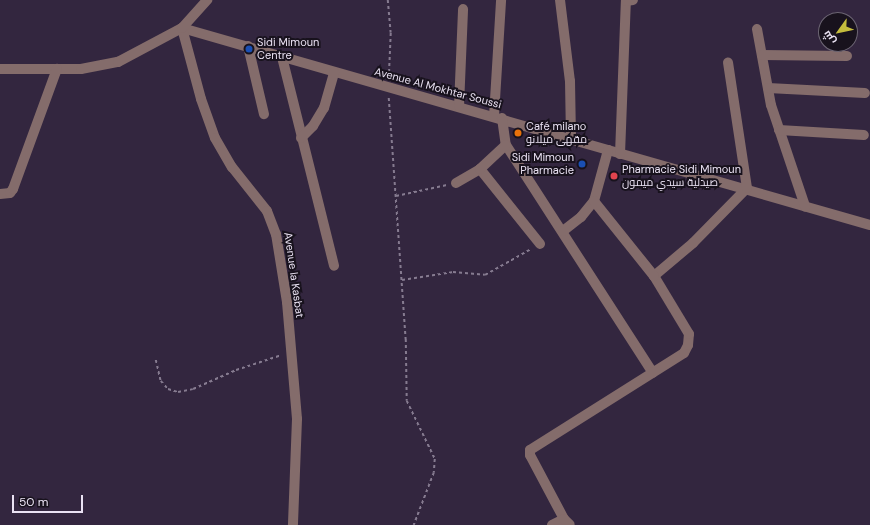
<!DOCTYPE html>
<html>
<head>
<meta charset="utf-8">
<style>
	body { margin:0 }
	#map { position:relative; width:870px; height:525px; overflow:hidden; background:#33263f; font-family:"DM Sans",Cairo,sans-serif }
	div>[style] { position:absolute }
	.path>* { height:1.5px; margin-top:-0.75px; transform-origin:0; background:repeating-linear-gradient(90deg,#867b90 0 3px,transparent 0 6px) }
	.minor>* { height:10px; margin:-5px; padding:0 5px; transform-origin:5px; border-radius:5px; background:#846c6b }
	.dots>* { width:11px; height:11px; translate:-50% -50%; box-sizing:border-box; border:2px solid #18121d; border-radius:50% }
	span { translate:-50% -50%; white-space:nowrap; text-align:center; line-height:1.15; -webkit-text-stroke:4px #18121d; paint-order:stroke }
	.poi-label { font-size:11px; color:#eae2f3 }
	.left { translate:0 -50%; text-align:left }
	.right { translate:-100% -50%; text-align:right }
	.street-label { font-size:11px; color:#eae2f3 }
	.north { position:absolute; left:818px; top:12px; width:40px; height:40px; box-sizing:border-box; background:#18121d; border:1px solid #6c6573; border-radius:50%; rotate:237deg; font-size:11px; font-weight:700; line-height:16px; text-align:center; color:#eae2f3 }
	.north::after { content:''; display:block; margin:auto; width:14px; height:18px; background:#c4bc3d; clip-path:polygon(50% 0,100% 100%,50% 72%,0 100%) }
	.scale { position:absolute; left:12px; top:495px; width:71px; height:18px; box-sizing:border-box; border:2px solid #eae2f3; border-top:0; padding-left:5px; font-size:12px; line-height:14px; white-space:nowrap; color:#eae2f3; -webkit-text-stroke:3px #18121d; paint-order:stroke }
</style>
</head>
<body>
<div id="map">
	<div class="path">
		<i style="left:388px;top:0;width:33px;rotate:85deg"></i>
		<i style="left:391px;top:33px;width:45px;rotate:92.5deg"></i>
		<i style="left:389px;top:98px;width:242px;rotate:86deg"></i>
		<i style="left:406px;top:339px;width:62px;rotate:89.1deg"></i>
		<i style="left:407px;top:401px;width:64px;rotate:64.2deg"></i>
		<i style="left:435px;top:459px;width:14px;rotate:94deg"></i>
		<i style="left:434px;top:473px;width:56px;rotate:111deg"></i>
		<i style="left:396px;top:196px;width:52px;rotate:-12.2deg"></i>
		<i style="left:402px;top:280px;width:52px;rotate:-8.9deg"></i>
		<i style="left:453px;top:272px;width:32px;rotate:5deg"></i>
		<i style="left:485px;top:275px;width:53px;rotate:-29.5deg"></i>
		<i style="left:156px;top:360px;width:22px;rotate:77deg"></i>
		<i style="left:161px;top:381px;width:11px;rotate:49deg"></i>
		<i style="left:168px;top:389px;width:10px;rotate:17deg"></i>
		<i style="left:178px;top:392px;width:15px;rotate:-11deg"></i>
		<i style="left:193px;top:389px;width:47px;rotate:-23.8deg"></i>
		<i style="left:236px;top:370px;width:48px;rotate:-18.1deg"></i>
	</div>
	<div class="minor">
		<i style="left:560px;top:0;width:82px;rotate:83deg"></i>
		<i style="left:570px;top:81px;width:56px;rotate:89deg"></i>
		<i style="left:182px;top:28px;width:716px;rotate:15.98deg"></i>
		<i style="left:182px;top:28px;width:73px;rotate:75deg"></i>
		<i style="left:201px;top:99px;width:41px;rotate:70.3deg"></i>
		<i style="left:215px;top:138px;width:34px;rotate:60deg"></i>
		<i style="left:232px;top:167px;width:56px;rotate:51.5deg"></i>
		<i style="left:267px;top:211px;width:25px;rotate:69deg"></i>
		<i style="left:276px;top:234px;width:69px;rotate:80.8deg"></i>
		<i style="left:287px;top:302px;width:117px;rotate:85.1deg"></i>
		<i style="left:297px;top:419px;width:106px;rotate:92.2deg"></i>
		<i style="left:757px;top:29px;width:77px;rotate:79.6deg"></i>
		<i style="left:771px;top:105px;width:107px;rotate:71.4deg"></i>
		<i style="left:248px;top:46px;width:70px;rotate:76.8deg"></i>
		<i style="left:762px;top:55px;width:85px;rotate:0.7deg"></i>
		<i style="left:282px;top:57px;width:215px;rotate:76deg"></i>
		<i style="left:0;top:69px;width:81px"></i>
		<i style="left:81px;top:69px;width:38px;rotate:-11deg"></i>
		<i style="left:118px;top:62px;width:72px;rotate:-28deg"></i>
		<i style="left:182px;top:28px;width:38px;rotate:-48deg"></i>
		<i style="left:768px;top:88px;width:97px;rotate:3deg"></i>
		<i style="left:459px;top:106px;width:97px;rotate:-87.6deg"></i>
		<i style="left:494px;top:116px;width:116px;rotate:-86.5deg"></i>
		<i style="left:502px;top:118px;width:27px;rotate:82deg"></i>
		<i style="left:506px;top:145px;width:271px;rotate:57.2deg"></i>
		<i style="left:779px;top:130px;width:85px;rotate:3.4deg"></i>
		<i style="left:301px;top:138px;width:17px;rotate:-45deg"></i>
		<i style="left:313px;top:126px;width:21px;rotate:-59deg"></i>
		<i style="left:324px;top:108px;width:37px;rotate:-74deg"></i>
		<i style="left:620px;top:154px;width:153px;rotate:-87.8deg"></i>
		<i style="left:626px;top:1px;width:7px;rotate:-8deg"></i>
		<i style="left:480px;top:169px;width:96px;rotate:51.3deg"></i>
		<i style="left:456px;top:183px;width:28px;rotate:-30deg"></i>
		<i style="left:480px;top:169px;width:35px;rotate:-43deg"></i>
		<i style="left:0;top:194px;width:10px;rotate:-6deg"></i>
		<i style="left:10px;top:193px;width:5px;rotate:-53deg"></i>
		<i style="left:13px;top:189px;width:128px;rotate:-69.9deg"></i>
		<i style="left:563px;top:231px;width:23px;rotate:-38deg"></i>
		<i style="left:581px;top:217px;width:21px;rotate:-51deg"></i>
		<i style="left:594px;top:201px;width:53px;rotate:-74.6deg"></i>
		<i style="left:654px;top:276px;width:51px;rotate:-40.2deg"></i>
		<i style="left:693px;top:243px;width:77px;rotate:-45.5deg"></i>
		<i style="left:747px;top:188px;width:127px;rotate:-98.6deg"></i>
		<i style="left:564px;top:519px;width:72px;rotate:-118deg"></i>
		<i style="left:530px;top:455px;width:5px;rotate:-90deg"></i>
		<i style="left:530px;top:450px;width:182px;rotate:-32.2deg"></i>
		<i style="left:684px;top:353px;width:9px;rotate:-63deg"></i>
		<i style="left:688px;top:345px;width:11px;rotate:-85deg"></i>
		<i style="left:689px;top:334px;width:68px;rotate:-121.1deg"></i>
		<i style="left:654px;top:276px;width:96px;rotate:-128.7deg"></i>
		<i style="left:552px;top:525px;width:13px;rotate:-27deg"></i>
		<i style="left:564px;top:519px;width:8px;rotate:45deg"></i>
	</div>
	<div class="dots">
		<i style="left:249px;top:49px;background:#1a4fb4"></i>
		<i style="left:518px;top:133px;background:#e8710a"></i>
		<i style="left:582px;top:164px;background:#1a4fb4"></i>
		<i style="left:614px;top:176px;background:#e0444e"></i>
	</div>
	<div class="poi-label">
		<span class="left" style="left:257px;top:49px">Sidi Mimoun<br>Centre</span>
		<span class="left" style="left:526px;top:133px">Café milano<br>مقهى ميلانو</span>
		<span class="right" style="left:574px;top:164px">Sidi Mimoun<br>Pharmacie</span>
		<span class="left" style="left:622px;top:176px">Pharmacie Sidi Mimoun<br>صيدلية سيدي ميمون</span>
	</div>
	<div class="street-label">
		<span style="left:438px;top:88px;rotate:15deg">Avenue Al Mokhtar Soussi</span>
		<span style="left:294px;top:275px;rotate:82deg">Avenue la Kasbat</span>
	</div>
	<div class="north">ش</div>
	<div class="scale">50 m</div>
</div>
</body>
</html>
